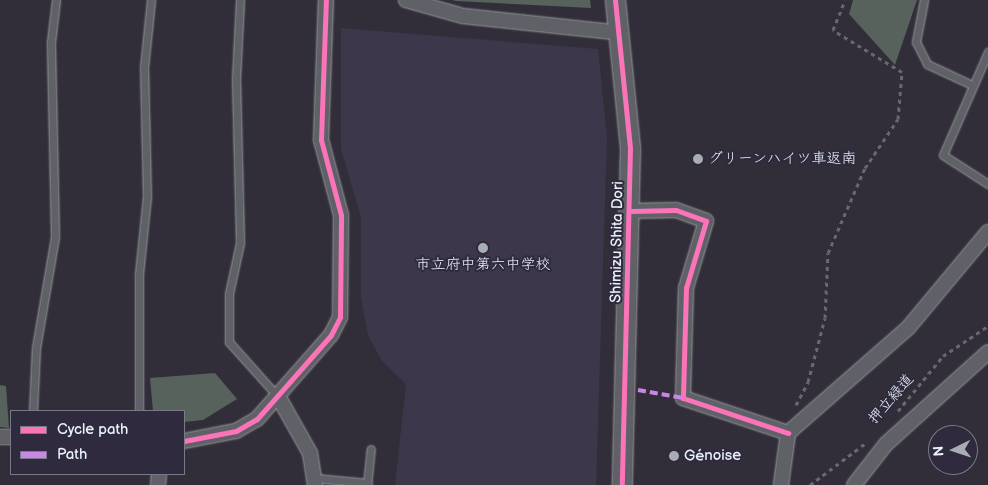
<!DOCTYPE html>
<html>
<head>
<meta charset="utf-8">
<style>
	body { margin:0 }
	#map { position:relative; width:988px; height:485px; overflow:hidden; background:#312e39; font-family:"Balsamiq Sans","Klee One",sans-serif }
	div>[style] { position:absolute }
	.built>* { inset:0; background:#3d374b }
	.green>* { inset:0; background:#56625b }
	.path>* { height:3px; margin-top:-1.5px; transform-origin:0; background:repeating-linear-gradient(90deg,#68686f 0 4px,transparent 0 8px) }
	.roads { filter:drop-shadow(0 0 1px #98999f) drop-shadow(0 0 1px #98999f) }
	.lane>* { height:7px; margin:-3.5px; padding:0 3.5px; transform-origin:3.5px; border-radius:3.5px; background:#606067 }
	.street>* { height:14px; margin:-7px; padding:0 7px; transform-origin:7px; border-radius:7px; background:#606067 }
	.secondary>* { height:19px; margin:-9.5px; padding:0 9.5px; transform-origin:9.5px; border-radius:9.5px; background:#606067 }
	.quiet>* { height:4px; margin-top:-2px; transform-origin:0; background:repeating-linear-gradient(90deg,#c787e3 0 8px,transparent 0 12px) }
	.cycleway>* { height:5px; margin:-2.5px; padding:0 2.5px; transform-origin:2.5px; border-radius:2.5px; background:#fb73b8 }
	.dots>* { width:14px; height:14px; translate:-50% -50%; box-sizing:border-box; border:2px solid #2f2a3d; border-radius:50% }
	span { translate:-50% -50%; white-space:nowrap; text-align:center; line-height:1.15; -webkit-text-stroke:4px #2f2a3d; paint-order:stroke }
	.poi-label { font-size:15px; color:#e8f1f8 }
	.left { translate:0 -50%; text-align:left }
	.street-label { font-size:15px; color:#e8f1f8 }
	.legend { position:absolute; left:10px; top:410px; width:175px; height:65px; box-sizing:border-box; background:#2f2a3d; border:1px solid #797a88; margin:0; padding:6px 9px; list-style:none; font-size:15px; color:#e8f1f8 }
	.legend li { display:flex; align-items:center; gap:10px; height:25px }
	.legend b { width:25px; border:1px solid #797a88 }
	.north { position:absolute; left:928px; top:425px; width:50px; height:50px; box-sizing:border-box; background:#2f2a3d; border:1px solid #797a88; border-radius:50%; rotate:266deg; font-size:14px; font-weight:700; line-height:20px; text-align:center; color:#e8f1f8 }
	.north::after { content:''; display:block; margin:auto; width:18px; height:22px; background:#a8adb5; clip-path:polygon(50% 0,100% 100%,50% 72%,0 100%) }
</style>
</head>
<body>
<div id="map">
	<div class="built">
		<i style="clip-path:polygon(341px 28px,598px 49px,607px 138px,596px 485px,395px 485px,406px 384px,382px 361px,368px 335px,361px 298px,361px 217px,341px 149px)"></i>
	</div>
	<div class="green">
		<i style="clip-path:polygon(452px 0,590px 0,591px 8px,456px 1px)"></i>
		<i style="clip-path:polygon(853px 0,917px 0,895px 65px,849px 14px)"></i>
		<i style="clip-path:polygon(215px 373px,237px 399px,203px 420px,184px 422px,184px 411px,153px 411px,150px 378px)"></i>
		<i style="clip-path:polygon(0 385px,6px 386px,9px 428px,0 427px)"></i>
	</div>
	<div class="path">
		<i style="left:796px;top:405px;width:26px;rotate:-62deg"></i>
		<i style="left:808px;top:382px;width:66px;rotate:-75.1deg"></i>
		<i style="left:825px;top:318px;width:65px;rotate:-87.4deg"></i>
		<i style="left:828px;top:253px;width:93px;rotate:-66.5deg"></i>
		<i style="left:865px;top:168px;width:59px;rotate:-56deg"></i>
		<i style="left:898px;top:119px;width:47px;rotate:-85.1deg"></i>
		<i style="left:902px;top:72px;width:81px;rotate:-148.7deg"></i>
		<i style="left:833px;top:30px;width:32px;rotate:-68deg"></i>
		<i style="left:898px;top:411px;width:71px;rotate:-50.7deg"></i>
		<i style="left:943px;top:356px;width:54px;rotate:-33.7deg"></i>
		<i style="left:810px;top:485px;width:71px;rotate:-37deg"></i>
	</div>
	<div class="roads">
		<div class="lane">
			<i style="left:240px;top:0;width:78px;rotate:92.9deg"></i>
			<i style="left:236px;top:78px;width:165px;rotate:88.6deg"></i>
			<i style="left:240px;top:243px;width:52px;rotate:102.2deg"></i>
			<i style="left:229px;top:294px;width:48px;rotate:90deg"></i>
			<i style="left:229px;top:342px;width:75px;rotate:48.2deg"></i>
			<i style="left:924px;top:0;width:43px;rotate:100.8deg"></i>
			<i style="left:916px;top:42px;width:25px;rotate:63deg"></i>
			<i style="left:927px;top:64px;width:50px;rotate:25deg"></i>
			<i style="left:988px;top:52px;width:112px;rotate:113.6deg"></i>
			<i style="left:943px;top:155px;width:54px;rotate:32.8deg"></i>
			<i style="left:33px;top:411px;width:63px;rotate:-87.3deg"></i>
			<i style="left:36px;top:348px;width:113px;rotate:-80.3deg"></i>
			<i style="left:55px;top:237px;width:195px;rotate:-91.2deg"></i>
			<i style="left:51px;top:42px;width:42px;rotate:-83.2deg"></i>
			<i style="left:139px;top:411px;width:137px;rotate:-90deg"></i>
			<i style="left:139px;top:274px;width:77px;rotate:-84.1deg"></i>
			<i style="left:147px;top:197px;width:129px;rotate:-91.3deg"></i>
			<i style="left:144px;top:68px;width:68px;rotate:-84.1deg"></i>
			<i style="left:315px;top:478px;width:53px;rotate:5.4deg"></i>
			<i style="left:367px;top:485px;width:36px;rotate:-84deg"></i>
		</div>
		<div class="street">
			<i style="left:406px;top:0;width:59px;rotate:15.7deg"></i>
			<i style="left:463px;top:16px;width:159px;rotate:6.1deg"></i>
			<i style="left:631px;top:211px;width:45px;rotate:-1.3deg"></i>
			<i style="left:676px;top:210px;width:32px;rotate:20deg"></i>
			<i style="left:706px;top:221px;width:70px;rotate:106.6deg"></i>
			<i style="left:686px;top:288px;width:110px;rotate:91.6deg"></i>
			<i style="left:683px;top:398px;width:111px;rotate:18.4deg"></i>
			<i style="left:279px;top:398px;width:63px;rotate:60.6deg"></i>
			<i style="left:310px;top:453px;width:32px;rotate:81deg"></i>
			<i style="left:0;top:437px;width:11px"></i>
			<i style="left:184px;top:441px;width:53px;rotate:-10.9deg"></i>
			<i style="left:236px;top:431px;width:24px;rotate:-30deg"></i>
			<i style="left:257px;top:419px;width:112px;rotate:-48.6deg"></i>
			<i style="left:331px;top:335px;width:20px;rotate:-63deg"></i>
			<i style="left:340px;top:317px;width:102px;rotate:-89.4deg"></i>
			<i style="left:341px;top:215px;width:78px;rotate:-104.9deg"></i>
			<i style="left:321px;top:140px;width:140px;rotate:-88deg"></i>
			<i style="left:158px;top:485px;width:11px;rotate:-85deg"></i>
			<i style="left:781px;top:485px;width:52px;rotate:-82.3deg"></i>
			<i style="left:788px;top:433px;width:159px;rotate:-41.2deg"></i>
			<i style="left:908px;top:328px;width:125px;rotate:-50.2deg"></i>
			<i style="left:854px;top:485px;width:52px;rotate:-52deg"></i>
			<i style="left:886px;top:444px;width:137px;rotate:-42deg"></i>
		</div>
		<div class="secondary">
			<i style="left:615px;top:0;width:149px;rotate:84.2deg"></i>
			<i style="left:630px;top:148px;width:337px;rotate:91.4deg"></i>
		</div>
	</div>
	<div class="quiet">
		<i style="left:638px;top:390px;width:46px;rotate:10.1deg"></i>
	</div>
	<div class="cycleway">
		<i style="left:615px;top:0;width:149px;rotate:84.2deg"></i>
		<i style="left:630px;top:148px;width:337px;rotate:91.4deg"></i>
		<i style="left:631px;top:211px;width:45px;rotate:-1.3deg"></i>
		<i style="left:676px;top:210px;width:32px;rotate:20deg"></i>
		<i style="left:706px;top:221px;width:70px;rotate:106.6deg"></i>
		<i style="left:686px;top:288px;width:110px;rotate:91.6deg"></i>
		<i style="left:683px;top:398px;width:111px;rotate:18.4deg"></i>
		<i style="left:184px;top:441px;width:53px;rotate:-10.9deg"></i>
		<i style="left:236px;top:431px;width:24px;rotate:-30deg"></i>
		<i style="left:257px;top:419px;width:112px;rotate:-48.6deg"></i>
		<i style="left:331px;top:335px;width:20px;rotate:-63deg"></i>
		<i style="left:340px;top:317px;width:102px;rotate:-89.4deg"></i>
		<i style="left:341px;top:215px;width:78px;rotate:-104.9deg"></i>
		<i style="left:321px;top:140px;width:140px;rotate:-88deg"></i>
	</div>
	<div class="dots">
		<i style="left:698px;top:159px;background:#a8adb5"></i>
		<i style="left:483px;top:248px;background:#a8adb5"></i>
		<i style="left:674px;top:456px;background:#a8adb5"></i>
	</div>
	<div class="poi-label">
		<span class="left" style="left:708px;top:159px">グリーンハイツ車返南</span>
		<span style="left:483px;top:265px">市立府中第六中学校</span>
		<span class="left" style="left:684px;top:456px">Génoise</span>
	</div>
	<div class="street-label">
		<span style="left:617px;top:242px;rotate:-89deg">Shimizu Shita Dori</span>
		<span style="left:891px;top:399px;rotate:-49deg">押立緑道</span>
	</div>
	<ul class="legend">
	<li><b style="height:6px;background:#fb73b8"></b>Cycle path</li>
	<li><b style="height:6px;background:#c787e3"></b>Path</li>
	</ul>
	<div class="north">N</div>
</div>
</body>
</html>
